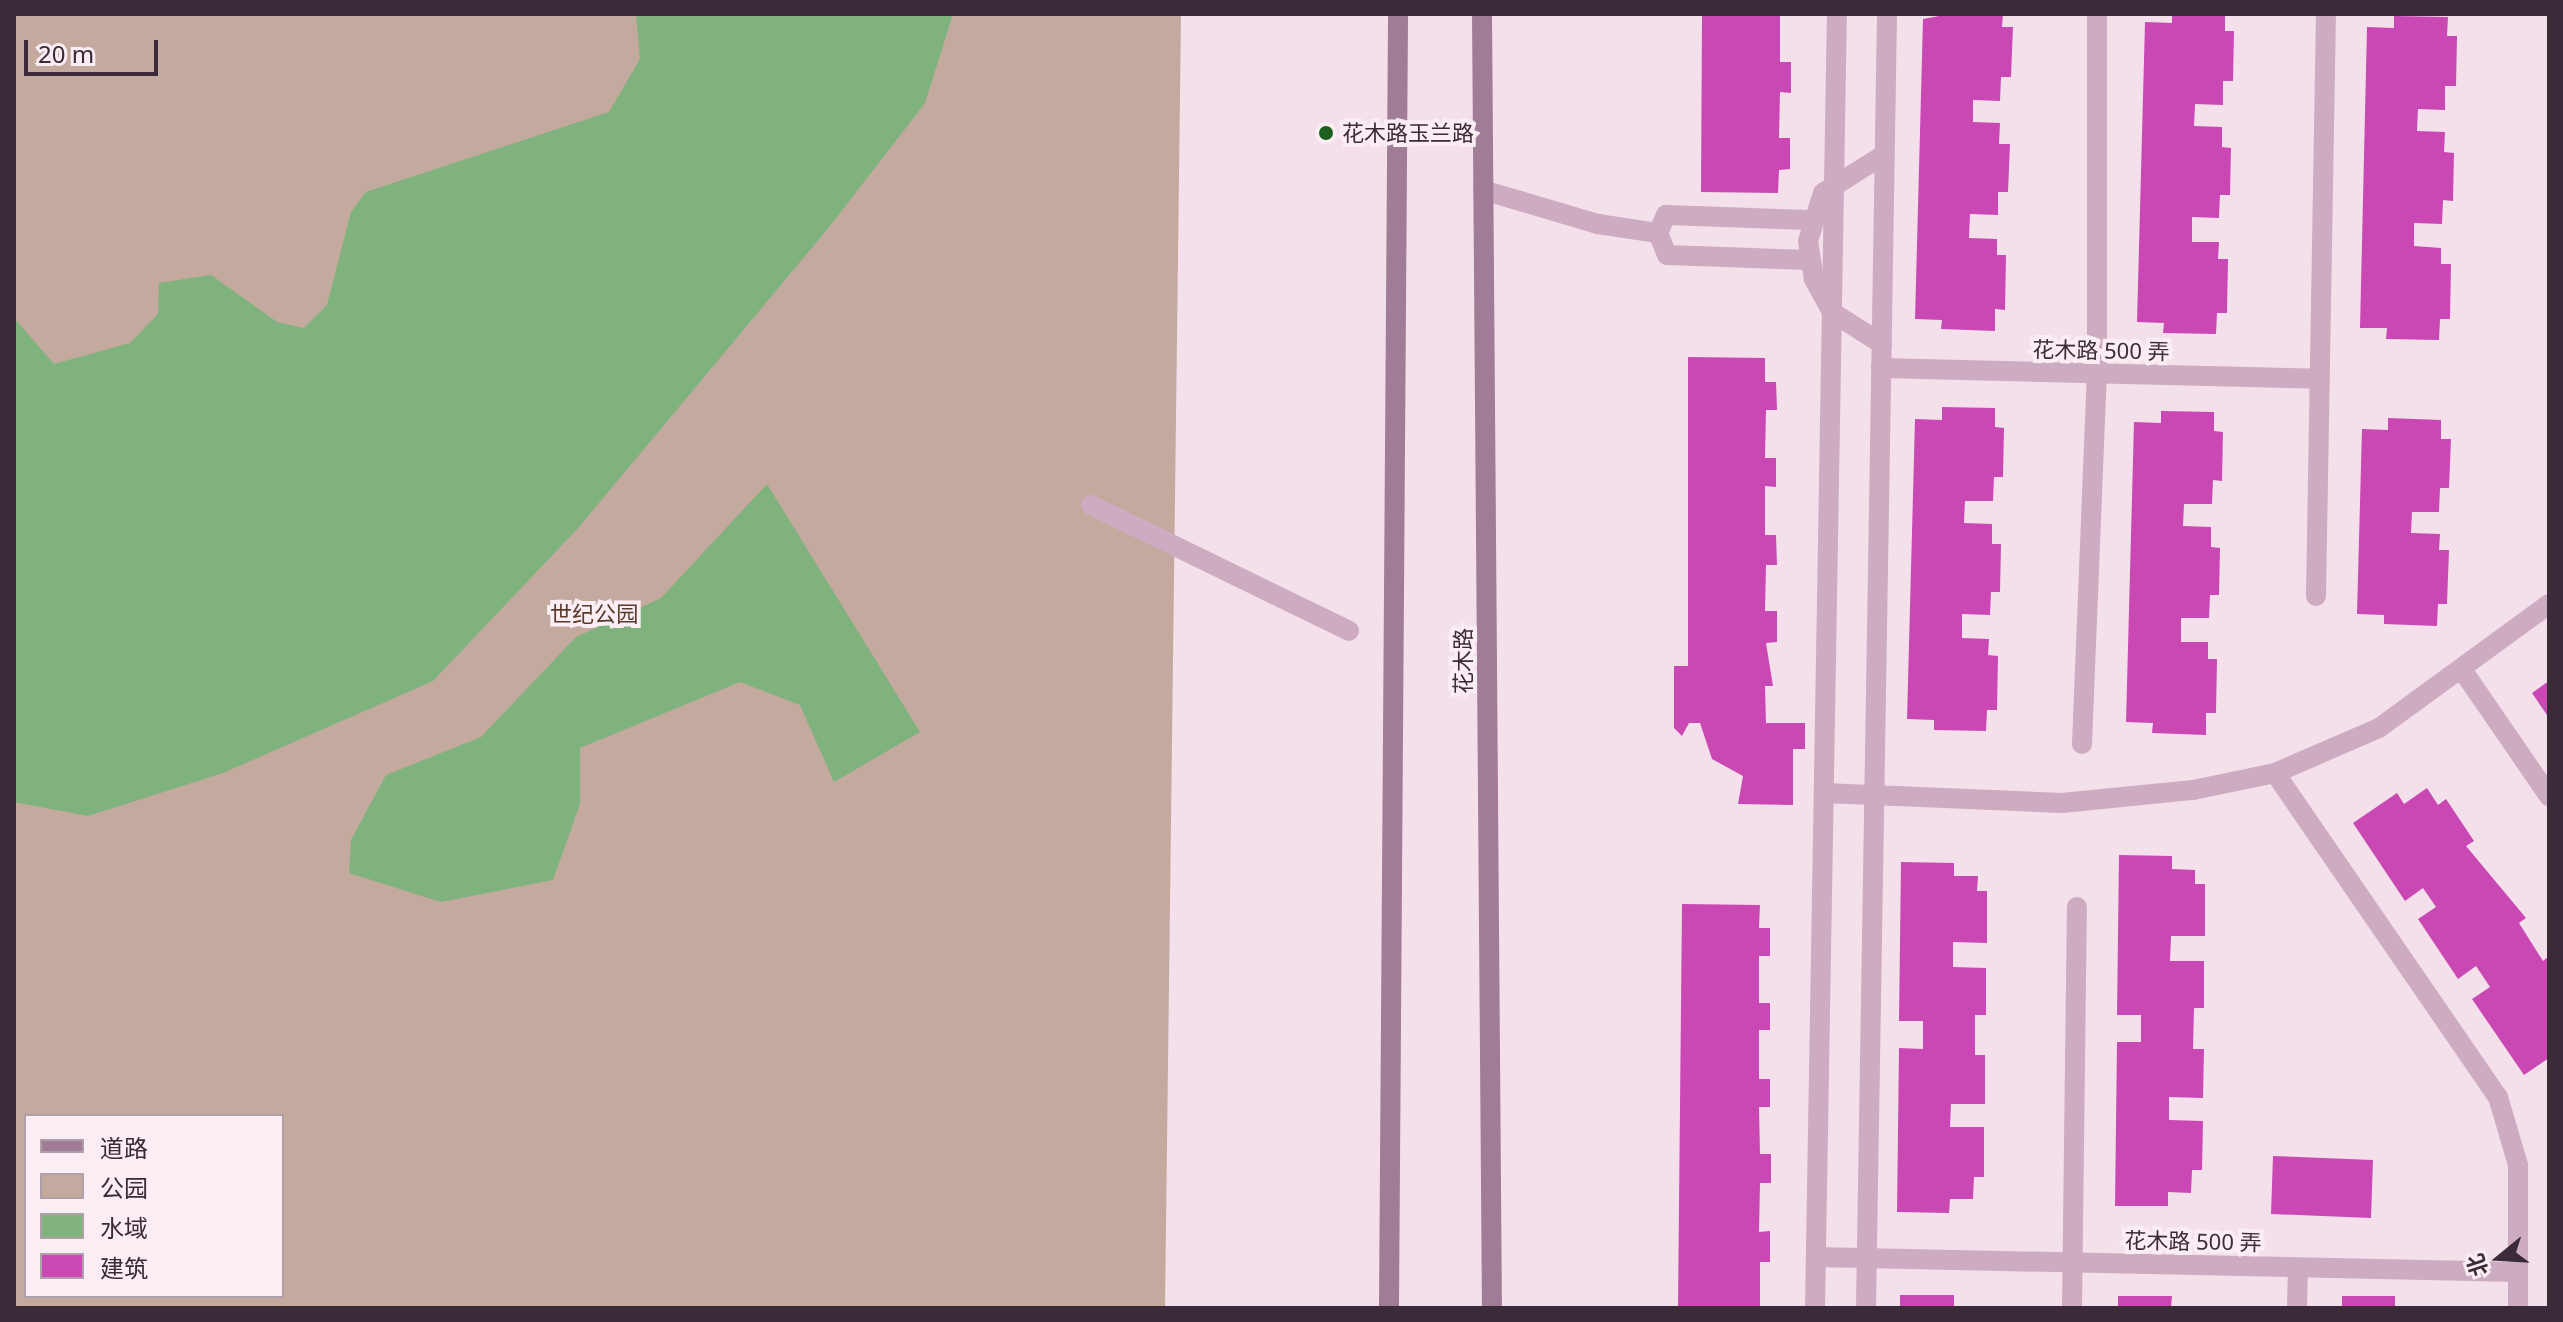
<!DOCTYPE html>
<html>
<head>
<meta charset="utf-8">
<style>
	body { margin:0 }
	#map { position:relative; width:2563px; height:1322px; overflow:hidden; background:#f4e0eb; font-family:"Noto Sans","Noto Sans SC",sans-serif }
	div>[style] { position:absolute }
	.green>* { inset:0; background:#c4a99f }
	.water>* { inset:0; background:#7fb27d }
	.building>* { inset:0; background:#ca48b4 }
	.lane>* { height:20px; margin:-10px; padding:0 10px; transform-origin:10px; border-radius:10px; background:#cdabc0 }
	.secondary>* { height:20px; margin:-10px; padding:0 10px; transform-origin:10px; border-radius:10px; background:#a17c96 }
	.dots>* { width:22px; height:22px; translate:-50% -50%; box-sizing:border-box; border:4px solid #fbedf4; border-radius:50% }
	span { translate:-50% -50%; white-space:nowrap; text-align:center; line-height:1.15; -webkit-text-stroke:8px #fbedf4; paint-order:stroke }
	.poi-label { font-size:22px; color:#3b2a37 }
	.left { translate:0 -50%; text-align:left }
	.street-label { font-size:22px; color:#3b2a37 }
	.park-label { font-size:22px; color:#5a3a2d }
	.frame { position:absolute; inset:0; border:16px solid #3b2a37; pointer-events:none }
	.legend { position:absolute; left:24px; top:1114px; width:260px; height:184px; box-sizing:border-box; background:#fbedf4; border:2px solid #ae9fa8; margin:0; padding:10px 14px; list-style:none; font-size:24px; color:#3b2a37 }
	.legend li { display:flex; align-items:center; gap:16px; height:40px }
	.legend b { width:40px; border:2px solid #ae9fa8 }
	.north { position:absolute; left:2459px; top:1218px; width:80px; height:80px; -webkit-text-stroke:6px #fbedf4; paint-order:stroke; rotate:252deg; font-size:22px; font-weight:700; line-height:32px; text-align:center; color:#3b2a37 }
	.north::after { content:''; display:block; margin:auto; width:28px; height:36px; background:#3b2a37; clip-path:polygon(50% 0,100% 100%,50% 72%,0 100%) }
	.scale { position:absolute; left:24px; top:40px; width:134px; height:36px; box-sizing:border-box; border:4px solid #3b2a37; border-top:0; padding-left:10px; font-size:24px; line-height:28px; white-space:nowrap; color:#3b2a37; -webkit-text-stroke:6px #fbedf4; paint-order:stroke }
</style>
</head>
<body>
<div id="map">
	<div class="green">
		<i style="clip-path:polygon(evenodd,14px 14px,1181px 14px,1165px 1308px,14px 1308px,14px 14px,26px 1116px,282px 1116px,282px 1296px,26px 1296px,26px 1116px)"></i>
	</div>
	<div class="water">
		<i style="clip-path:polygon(636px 14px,953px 14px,925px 103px,830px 226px,579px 527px,433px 681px,223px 773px,88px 816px,14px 802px,14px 318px,54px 364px,130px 343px,158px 314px,159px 283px,211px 275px,277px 322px,304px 328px,327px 305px,351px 212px,366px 192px,609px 112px,640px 59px)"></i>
		<i style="clip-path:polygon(767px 484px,920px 732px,834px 782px,800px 705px,740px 682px,580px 748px,580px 804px,553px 880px,441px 902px,349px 873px,351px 840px,386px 775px,481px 737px,576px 637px,661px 598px)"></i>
	</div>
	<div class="building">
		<i style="clip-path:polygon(1702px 14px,1780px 14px,1780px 62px,1791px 62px,1791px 93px,1780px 92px,1779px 138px,1790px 138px,1790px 169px,1779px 170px,1778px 193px,1701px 192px)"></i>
		<i style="clip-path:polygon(1950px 14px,2003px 14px,2002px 27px,2013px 27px,2011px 77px,2001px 77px,2000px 101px,1973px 100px,1973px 122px,2000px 123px,1999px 144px,2010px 144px,2008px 192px,1998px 192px,1998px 215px,1970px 214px,1969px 238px,1997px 239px,1997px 255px,2006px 255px,2005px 310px,1995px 309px,1995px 331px,1941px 329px,1942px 320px,1915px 319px,1923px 19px)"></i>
		<i style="clip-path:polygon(2172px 14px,2225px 14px,2225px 31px,2234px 31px,2233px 81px,2223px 81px,2223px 105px,2195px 104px,2194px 126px,2222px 127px,2222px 147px,2231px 148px,2230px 195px,2220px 195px,2219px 218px,2192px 217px,2192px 242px,2219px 242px,2218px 259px,2228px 259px,2227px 313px,2217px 313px,2216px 334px,2163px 333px,2164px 323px,2137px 322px,2145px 22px,2172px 23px)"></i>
		<i style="clip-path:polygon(2394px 16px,2448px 17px,2447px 36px,2457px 36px,2456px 86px,2445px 86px,2445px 110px,2418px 109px,2417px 131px,2445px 132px,2444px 152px,2454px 153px,2453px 201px,2443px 200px,2442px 224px,2414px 223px,2414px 246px,2441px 248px,2441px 264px,2451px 264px,2450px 319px,2440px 319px,2439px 340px,2386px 339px,2387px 328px,2360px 328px,2367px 27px,2394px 28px)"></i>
		<i style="clip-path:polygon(1688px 357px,1765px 358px,1765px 382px,1776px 382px,1777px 410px,1766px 410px,1765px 458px,1776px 458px,1776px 487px,1765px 486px,1765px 535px,1776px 535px,1777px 565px,1766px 565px,1765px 611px,1777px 611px,1777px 642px,1766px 643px,1773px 686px,1765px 686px,1766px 723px,1805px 723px,1805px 749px,1793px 749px,1793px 805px,1738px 804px,1743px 776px,1712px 759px,1700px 723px,1689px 723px,1682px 736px,1674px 728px,1674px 666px,1688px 666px)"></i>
		<i style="clip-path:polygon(1942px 407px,1995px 408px,1995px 427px,2004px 428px,2003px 477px,1994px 477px,1993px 501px,1965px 501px,1964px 523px,1992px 524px,1992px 544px,2001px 544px,2000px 592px,1991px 592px,1990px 615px,1962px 614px,1962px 638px,1989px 639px,1988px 655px,1998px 656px,1997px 710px,1987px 710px,1986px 731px,1934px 730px,1934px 720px,1907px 719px,1915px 419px,1942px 420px)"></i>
		<i style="clip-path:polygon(2161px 411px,2214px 412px,2214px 431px,2223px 432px,2222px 481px,2213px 480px,2212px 504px,2184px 504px,2183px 526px,2211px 527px,2211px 547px,2220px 548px,2219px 595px,2210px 595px,2209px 618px,2181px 618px,2181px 642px,2208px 642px,2208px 659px,2217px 659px,2216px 713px,2206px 713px,2206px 735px,2152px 733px,2153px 723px,2126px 722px,2134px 422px,2161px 423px)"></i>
		<i style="clip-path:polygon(2388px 418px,2441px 420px,2441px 439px,2451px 439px,2449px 488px,2440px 488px,2439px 512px,2412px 512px,2411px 533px,2440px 534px,2439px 550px,2449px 550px,2447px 604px,2438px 604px,2437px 626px,2384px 624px,2384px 615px,2357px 614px,2362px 429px,2388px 430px)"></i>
		<i style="clip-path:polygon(2549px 681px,2549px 718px,2532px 693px)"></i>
		<i style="clip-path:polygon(2427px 788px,2438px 805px,2446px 799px,2474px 841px,2466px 846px,2526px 918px,2519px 923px,2543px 961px,2549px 956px,2549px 1058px,2524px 1075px,2472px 999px,2490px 987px,2476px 966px,2458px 979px,2418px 919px,2436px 907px,2423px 888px,2405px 901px,2353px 823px,2397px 793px,2404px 804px)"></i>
		<i style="clip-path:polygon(2119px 855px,2172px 856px,2172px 869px,2195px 870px,2195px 884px,2205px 884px,2205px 936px,2171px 936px,2170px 961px,2204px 961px,2204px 1008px,2194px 1008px,2193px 1049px,2204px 1049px,2203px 1098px,2169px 1097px,2169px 1120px,2203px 1121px,2202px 1170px,2192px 1170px,2191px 1193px,2168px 1192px,2168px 1206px,2115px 1206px,2117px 1042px,2141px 1042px,2141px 1015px,2117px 1015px)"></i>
		<i style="clip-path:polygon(1901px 862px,1954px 863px,1954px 876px,1978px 876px,1977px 891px,1987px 891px,1987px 943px,1953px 942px,1953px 967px,1986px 968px,1986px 1015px,1975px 1015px,1975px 1055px,1985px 1055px,1985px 1104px,1951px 1104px,1950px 1127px,1984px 1127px,1984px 1177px,1974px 1177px,1973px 1199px,1950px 1199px,1949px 1213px,1897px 1212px,1899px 1048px,1923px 1049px,1923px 1021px,1899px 1021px)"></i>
		<i style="clip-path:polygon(1682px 904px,1760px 905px,1759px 928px,1770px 928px,1770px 956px,1759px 956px,1759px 1003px,1770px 1003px,1770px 1030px,1759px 1030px,1759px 1079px,1770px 1079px,1770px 1107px,1759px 1107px,1760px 1154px,1771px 1154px,1771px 1183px,1760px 1183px,1759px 1232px,1770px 1231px,1770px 1262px,1760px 1262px,1760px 1308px,1678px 1308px)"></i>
		<i style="clip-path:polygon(2273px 1156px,2373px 1160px,2371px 1218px,2271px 1214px)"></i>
		<i style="clip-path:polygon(1900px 1295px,1954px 1295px,1954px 1308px,1900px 1308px)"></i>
		<i style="clip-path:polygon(2118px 1296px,2172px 1296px,2171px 1308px,2118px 1308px)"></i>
		<i style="clip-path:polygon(2342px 1296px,2395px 1296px,2395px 1308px,2342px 1308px)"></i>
	</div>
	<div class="lane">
		<i style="left:1483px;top:190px;width:120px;rotate:16.5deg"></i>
		<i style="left:1598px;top:224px;width:61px;rotate:8.5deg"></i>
		<i style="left:1810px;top:260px;width:143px;rotate:-178deg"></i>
		<i style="left:1667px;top:255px;width:24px;rotate:-112deg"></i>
		<i style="left:1658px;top:233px;width:20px;rotate:-66deg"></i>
		<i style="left:1666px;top:215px;width:144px;rotate:2deg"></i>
		<i style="left:1882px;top:344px;width:59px;rotate:-147.4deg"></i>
		<i style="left:1832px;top:312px;width:38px;rotate:-119deg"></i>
		<i style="left:1814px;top:279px;width:38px;rotate:-99deg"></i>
		<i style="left:1808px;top:241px;width:50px;rotate:-72.6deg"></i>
		<i style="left:1823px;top:193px;width:73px;rotate:-32.2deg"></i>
		<i style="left:1881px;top:368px;width:439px;rotate:1.4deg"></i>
		<i style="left:1091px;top:505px;width:287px;rotate:26deg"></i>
		<i style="left:2316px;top:596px;width:582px;rotate:-89.02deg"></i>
		<i style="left:2463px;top:671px;width:152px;rotate:55.5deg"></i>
		<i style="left:2082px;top:744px;width:370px;rotate:-87.7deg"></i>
		<i style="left:2097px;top:374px;width:360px;rotate:-90deg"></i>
		<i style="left:2275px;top:773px;width:393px;rotate:55.5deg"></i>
		<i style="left:2498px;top:1097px;width:71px;rotate:73.6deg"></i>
		<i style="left:2518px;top:1165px;width:143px;rotate:90deg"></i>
		<i style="left:1824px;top:793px;width:238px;rotate:2.4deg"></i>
		<i style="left:2062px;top:803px;width:132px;rotate:-5.7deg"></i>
		<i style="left:2193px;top:790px;width:84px;rotate:-11.7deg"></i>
		<i style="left:2275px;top:773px;width:113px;rotate:-23.4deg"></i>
		<i style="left:2379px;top:728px;width:210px;rotate:-36.1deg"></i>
		<i style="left:1816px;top:1257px;width:702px;rotate:1.22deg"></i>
		<i style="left:1815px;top:1308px;width:1294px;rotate:-89.03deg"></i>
		<i style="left:1866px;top:1308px;width:1294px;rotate:-89.07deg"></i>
		<i style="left:2072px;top:1308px;width:401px;rotate:-89.3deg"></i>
		<i style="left:2297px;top:1308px;width:40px;rotate:-88.6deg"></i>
	</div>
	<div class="secondary">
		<i style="left:1482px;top:14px;width:1294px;rotate:89.56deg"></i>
		<i style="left:1389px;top:1308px;width:1294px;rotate:-89.6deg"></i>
	</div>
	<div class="dots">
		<i style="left:1326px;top:133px;background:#1e5e1e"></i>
	</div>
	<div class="poi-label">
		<span class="left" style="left:1342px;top:133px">花木路玉兰路</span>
	</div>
	<div class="street-label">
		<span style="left:2101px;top:350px;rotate:1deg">花木路 500 弄</span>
		<span style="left:1463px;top:661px;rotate:-90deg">花木路</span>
		<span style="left:2193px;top:1241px;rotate:1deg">花木路 500 弄</span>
	</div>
	<div class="park-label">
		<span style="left:594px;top:614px">世纪公园</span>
	</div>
	<div class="frame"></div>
	<ul class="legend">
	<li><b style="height:10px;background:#a17c96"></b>道路</li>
	<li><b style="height:22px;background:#c4a99f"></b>公园</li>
	<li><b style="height:22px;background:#7fb27d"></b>水域</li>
	<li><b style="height:22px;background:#ca48b4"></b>建筑</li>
	</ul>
	<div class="north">北</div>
	<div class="scale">20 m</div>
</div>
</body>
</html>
